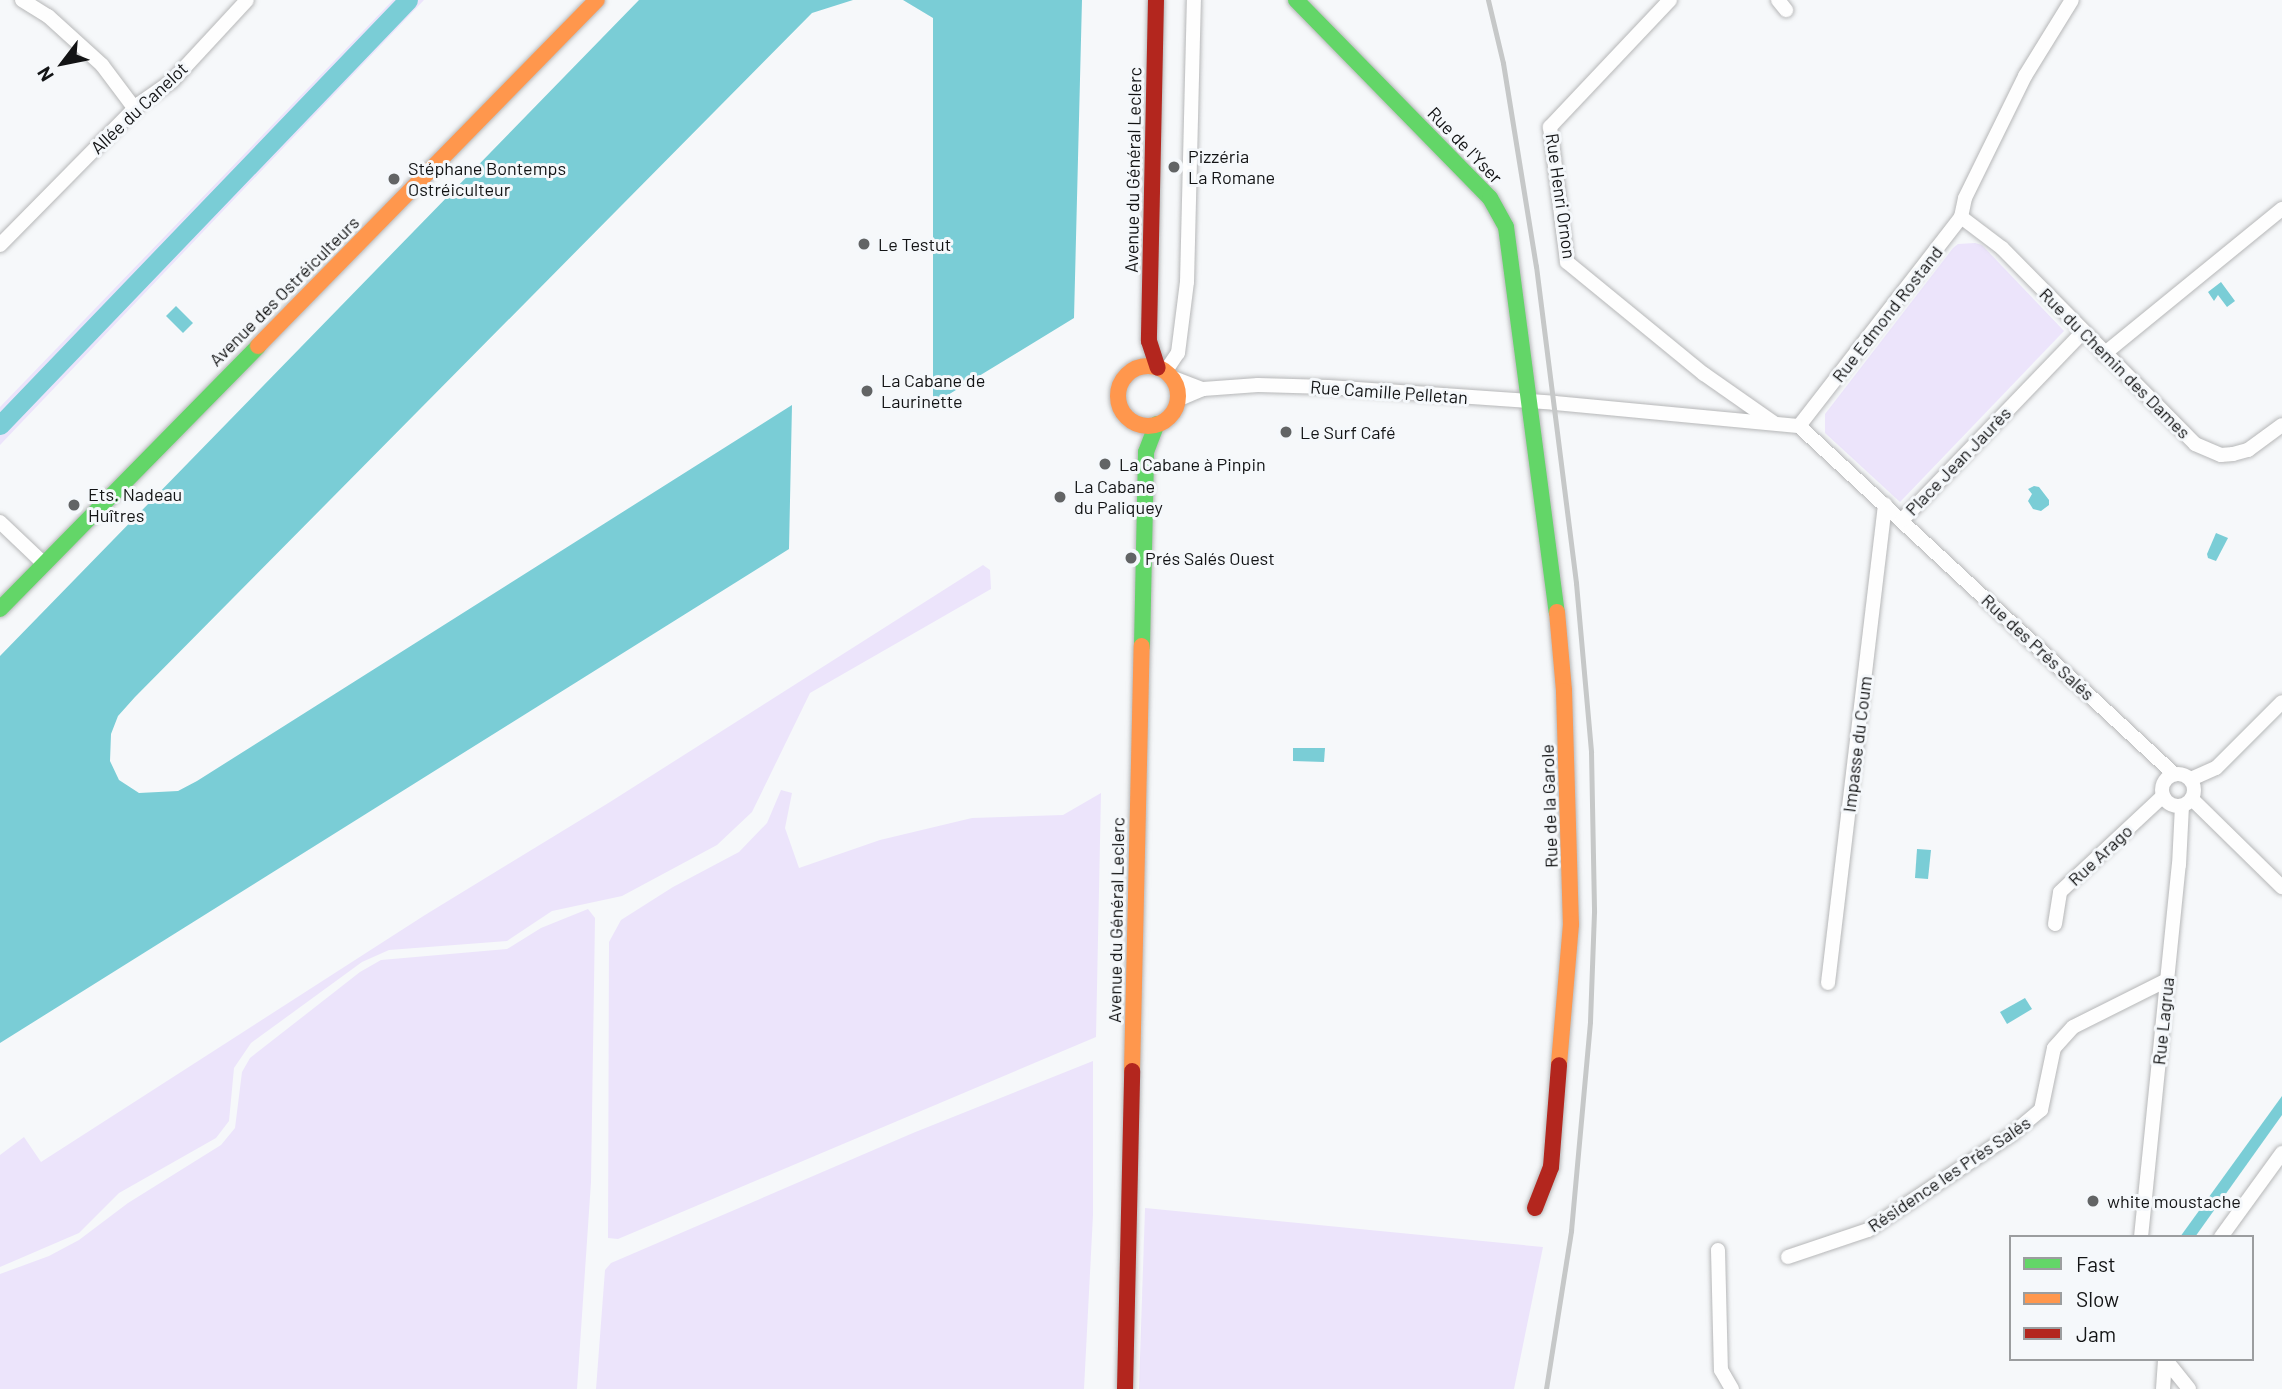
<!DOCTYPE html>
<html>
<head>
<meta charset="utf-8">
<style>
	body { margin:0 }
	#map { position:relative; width:2282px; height:1389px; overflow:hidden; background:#f6f8fa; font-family:Barlow,sans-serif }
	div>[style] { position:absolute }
	.green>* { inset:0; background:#ece4fb }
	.water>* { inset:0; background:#7acdd6 }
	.canal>* { height:19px; margin:-9.5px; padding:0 9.5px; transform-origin:9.5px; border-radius:9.5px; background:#7acdd6 }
	.roads { filter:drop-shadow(0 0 2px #b6b7b8) drop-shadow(0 0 2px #b6b7b8) }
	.street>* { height:14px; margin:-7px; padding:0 7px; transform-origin:7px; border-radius:7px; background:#fefefe }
	.street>.ring { margin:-7px; padding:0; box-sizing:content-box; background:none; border:14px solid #fefefe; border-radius:50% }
	.fast>* { height:16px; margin:-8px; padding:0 8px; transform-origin:8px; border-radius:8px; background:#63d668 }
	.slow>* { height:16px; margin:-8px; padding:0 8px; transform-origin:8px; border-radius:8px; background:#ff974d }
	.slow>.ring { margin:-8px; padding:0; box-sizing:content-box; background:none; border:16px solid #ff974d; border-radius:50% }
	.jam>* { height:16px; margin:-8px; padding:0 8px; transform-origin:8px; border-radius:8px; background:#b3261e }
	.rail>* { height:5px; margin:-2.5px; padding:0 2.5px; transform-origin:2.5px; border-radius:2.5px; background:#c6c8c8 }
	.dots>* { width:19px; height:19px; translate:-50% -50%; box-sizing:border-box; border:4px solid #f5f8fb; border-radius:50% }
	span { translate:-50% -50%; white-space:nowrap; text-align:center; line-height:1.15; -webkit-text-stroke:6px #f5f8fb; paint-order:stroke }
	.street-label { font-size:18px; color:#131415 }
	.poi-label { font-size:18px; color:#131415 }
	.left { translate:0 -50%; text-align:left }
	.legend { position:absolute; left:2009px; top:1235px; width:245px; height:126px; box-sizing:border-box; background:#f5f8fb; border:2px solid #9b9d9f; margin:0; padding:9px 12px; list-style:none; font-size:21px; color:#131415 }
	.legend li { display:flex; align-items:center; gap:14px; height:35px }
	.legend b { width:35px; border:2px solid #9b9d9f }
	.north { position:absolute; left:28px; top:28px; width:70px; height:70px; -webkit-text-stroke:5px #f5f8fb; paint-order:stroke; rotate:238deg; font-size:19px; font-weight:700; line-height:28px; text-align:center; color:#131415 }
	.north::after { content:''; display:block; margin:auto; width:24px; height:32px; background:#131415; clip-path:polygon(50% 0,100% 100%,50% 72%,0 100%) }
</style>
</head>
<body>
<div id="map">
	<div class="green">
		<i style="clip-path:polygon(393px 0,424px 0,0 445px,0 407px)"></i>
		<i style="clip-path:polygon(1975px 243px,1982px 245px,2064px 331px,1900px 502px,1825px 433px,1825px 414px,1953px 248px,1958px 244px)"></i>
		<i style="clip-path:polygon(983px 565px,990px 570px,991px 589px,810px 693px,752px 812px,717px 845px,622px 896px,552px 911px,507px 941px,389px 950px,362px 962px,251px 1043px,234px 1068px,229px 1121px,216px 1138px,119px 1193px,79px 1233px,0 1267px,0 1155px,24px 1137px,41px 1162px,425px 915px,610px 802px)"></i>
		<i style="clip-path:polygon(781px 790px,792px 793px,785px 828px,799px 868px,880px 840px,972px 818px,1063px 815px,1101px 793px,1096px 1037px,618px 1239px,608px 1238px,609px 942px,621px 920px,673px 887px,739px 852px,767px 823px)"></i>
		<i style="clip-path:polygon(588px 909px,595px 918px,591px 1182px,577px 1389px,0 1389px,0 1274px,49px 1256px,79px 1240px,128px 1203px,221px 1145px,235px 1128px,242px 1072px,250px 1058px,360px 972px,381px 960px,507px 949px,541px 928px)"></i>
		<i style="clip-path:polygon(1093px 1061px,1093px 1215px,1084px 1389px,596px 1389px,605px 1270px,611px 1263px,913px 1133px)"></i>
		<i style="clip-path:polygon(1145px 1208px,1543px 1247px,1514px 1389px,1139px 1389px)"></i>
	</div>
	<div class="water">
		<i style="clip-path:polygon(639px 0,853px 0,812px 13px,135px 697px,118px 716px,111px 734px,110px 761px,119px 780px,139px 793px,178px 791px,197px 781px,792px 405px,789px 549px,0 1043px,0 656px)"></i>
		<i style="clip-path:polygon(903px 0,1082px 0,1074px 318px,933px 404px,933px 18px)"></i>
		<i style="clip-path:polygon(2221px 282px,2235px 301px,2227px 307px,2218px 295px,2214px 301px,2208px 292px)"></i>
		<i style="clip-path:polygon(176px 306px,193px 323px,183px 333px,166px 316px)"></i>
		<i style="clip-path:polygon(2034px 486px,2039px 487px,2049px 500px,2049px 505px,2041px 511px,2033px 509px,2028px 501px,2032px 494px,2028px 489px)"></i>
		<i style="clip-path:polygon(2216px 533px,2228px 538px,2216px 561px,2208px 558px,2207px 554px)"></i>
		<i style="clip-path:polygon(1293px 748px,1325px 748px,1324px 762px,1293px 761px)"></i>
		<i style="clip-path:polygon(1917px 849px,1931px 850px,1928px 879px,1915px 878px)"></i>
		<i style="clip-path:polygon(2025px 998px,2032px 1009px,2007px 1024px,2000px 1012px)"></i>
		<i style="clip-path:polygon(2282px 1096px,2282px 1115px,2195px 1237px,2180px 1237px)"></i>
	</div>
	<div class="canal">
		<i style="left:0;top:425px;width:589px;rotate:-46.17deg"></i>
	</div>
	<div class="roads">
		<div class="street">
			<i style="left:22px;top:0;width:31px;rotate:32deg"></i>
			<i style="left:48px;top:16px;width:73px;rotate:42.2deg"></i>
			<i style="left:102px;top:65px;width:55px;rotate:53.1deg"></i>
			<i style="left:1670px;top:0;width:175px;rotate:133.4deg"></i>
			<i style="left:1550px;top:127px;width:136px;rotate:82.8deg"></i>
			<i style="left:1567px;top:262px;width:177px;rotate:39.3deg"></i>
			<i style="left:1704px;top:374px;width:85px;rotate:35deg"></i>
			<i style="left:1778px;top:0;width:13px;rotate:51deg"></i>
			<i style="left:1961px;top:217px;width:51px;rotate:37.1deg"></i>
			<i style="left:2002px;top:248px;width:275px;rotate:45.4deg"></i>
			<i style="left:2195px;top:444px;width:28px;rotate:23deg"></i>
			<i style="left:2221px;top:455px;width:12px;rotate:-5deg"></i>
			<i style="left:2233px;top:454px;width:16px;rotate:-15deg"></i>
			<i style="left:2248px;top:450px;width:42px;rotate:-36.3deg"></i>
			<i style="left:0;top:245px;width:198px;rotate:-45.4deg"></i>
			<i style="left:139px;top:104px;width:40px;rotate:-34.9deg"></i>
			<i style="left:172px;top:81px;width:110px;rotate:-47.2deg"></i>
			<i style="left:2104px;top:354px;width:230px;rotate:-39.2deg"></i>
			<i style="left:1165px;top:372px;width:23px;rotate:-56deg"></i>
			<i style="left:1178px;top:353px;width:72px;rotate:-82.8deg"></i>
			<i style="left:1187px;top:282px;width:282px;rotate:-88.6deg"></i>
			<i style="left:1171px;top:377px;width:34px;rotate:21deg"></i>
			<i style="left:1177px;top:400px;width:28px;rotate:-23deg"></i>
			<i style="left:1203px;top:389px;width:55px;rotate:-4.2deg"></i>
			<i style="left:1258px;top:385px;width:70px;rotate:1.6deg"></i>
			<i style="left:1328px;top:387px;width:227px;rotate:4deg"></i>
			<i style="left:1554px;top:403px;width:246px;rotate:5.4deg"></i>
			<i style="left:1799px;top:426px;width:512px;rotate:42.86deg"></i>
			<i style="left:1799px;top:426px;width:264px;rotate:-52.2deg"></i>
			<i style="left:1961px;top:217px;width:19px;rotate:-78deg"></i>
			<i style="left:1965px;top:198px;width:136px;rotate:-63.8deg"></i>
			<i style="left:2025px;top:76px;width:89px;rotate:-58.3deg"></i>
			<i style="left:1902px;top:520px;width:261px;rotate:-46.1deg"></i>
			<i style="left:0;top:522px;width:59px;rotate:43.6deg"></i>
			<i class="ring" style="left:2162px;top:774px;width:18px;height:18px"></i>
			<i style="left:2191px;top:779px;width:27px;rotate:-24deg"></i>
			<i style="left:2216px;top:768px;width:93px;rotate:-45deg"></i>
			<i style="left:2192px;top:799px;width:126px;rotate:44.4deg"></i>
			<i style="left:2055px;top:924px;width:32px;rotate:-81deg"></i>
			<i style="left:2060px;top:892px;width:141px;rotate:-43deg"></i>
			<i style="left:1828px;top:983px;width:482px;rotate:-83.2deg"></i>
			<i style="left:2141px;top:1237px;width:374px;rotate:-84.2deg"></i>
			<i style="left:2179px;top:865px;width:59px;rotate:-87.1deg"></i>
			<i style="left:2221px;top:1237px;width:104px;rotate:-54deg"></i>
			<i style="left:1718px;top:1250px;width:120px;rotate:88.6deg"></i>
			<i style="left:1721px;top:1370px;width:22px;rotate:60deg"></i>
			<i style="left:1788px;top:1257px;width:84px;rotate:-18.6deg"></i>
			<i style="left:1868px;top:1230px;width:173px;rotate:-33.7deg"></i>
			<i style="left:2012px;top:1134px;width:38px;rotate:-40deg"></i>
			<i style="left:2041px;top:1110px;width:63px;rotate:-78.2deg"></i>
			<i style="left:2054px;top:1048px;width:28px;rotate:-48deg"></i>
			<i style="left:2073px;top:1027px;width:105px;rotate:-26.6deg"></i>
			<i style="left:2165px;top:1359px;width:38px;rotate:51deg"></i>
			<i style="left:2163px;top:1389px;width:29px;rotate:-86deg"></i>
		</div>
		<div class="fast">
			<i style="left:1296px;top:0;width:277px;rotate:45.6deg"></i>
			<i style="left:1490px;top:198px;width:33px;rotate:61deg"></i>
			<i style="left:1506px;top:227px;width:388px;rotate:82.5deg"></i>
			<i style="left:0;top:609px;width:368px;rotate:-45.5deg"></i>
			<i style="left:1142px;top:646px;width:194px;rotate:-88.8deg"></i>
			<i style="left:1146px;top:452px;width:30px;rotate:-69deg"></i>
		</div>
		<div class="slow">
			<i style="left:258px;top:346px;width:484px;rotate:-45.6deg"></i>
			<i class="ring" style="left:1118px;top:366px;width:44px;height:44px"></i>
			<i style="left:1557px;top:612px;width:79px;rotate:84.9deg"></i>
			<i style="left:1564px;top:691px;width:233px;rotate:88.3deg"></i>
			<i style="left:1571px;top:924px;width:142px;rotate:94.9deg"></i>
			<i style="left:1132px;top:1071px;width:425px;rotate:-88.7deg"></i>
		</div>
		<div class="jam">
			<i style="left:1156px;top:0;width:341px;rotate:91.2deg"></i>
			<i style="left:1149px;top:341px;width:28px;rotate:72deg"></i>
			<i style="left:1535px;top:1208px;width:44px;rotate:-68.7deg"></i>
			<i style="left:1551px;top:1167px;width:102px;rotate:-85.5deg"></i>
			<i style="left:1125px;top:1389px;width:318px;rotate:-88.7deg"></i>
		</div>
	</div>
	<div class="rail">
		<i style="left:1488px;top:0;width:65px;rotate:76.6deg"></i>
		<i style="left:1503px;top:63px;width:206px;rotate:80.8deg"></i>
		<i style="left:1536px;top:266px;width:320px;rotate:82.8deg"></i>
		<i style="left:1576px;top:583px;width:170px;rotate:84.9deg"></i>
		<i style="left:1591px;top:752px;width:160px;rotate:88.9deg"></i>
		<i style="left:1594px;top:912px;width:110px;rotate:92.1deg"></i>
		<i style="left:1590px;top:1022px;width:210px;rotate:95.2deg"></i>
		<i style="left:1571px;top:1231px;width:160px;rotate:99deg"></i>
	</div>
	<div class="dots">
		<i style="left:1174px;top:167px;background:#626465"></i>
		<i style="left:394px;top:179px;background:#626465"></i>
		<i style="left:864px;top:244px;background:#626465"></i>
		<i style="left:867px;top:391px;background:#626465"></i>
		<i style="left:1286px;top:432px;background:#626465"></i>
		<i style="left:1105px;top:464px;background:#626465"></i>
		<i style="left:1060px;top:497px;background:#626465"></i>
		<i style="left:74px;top:505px;background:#626465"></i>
		<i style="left:1131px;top:558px;background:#626465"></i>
		<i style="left:2093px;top:1201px;background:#626465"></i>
	</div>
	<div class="street-label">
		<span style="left:139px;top:108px;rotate:-43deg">Allée du Canelot</span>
		<span style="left:1465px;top:145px;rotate:46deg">Rue de l'Yser</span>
		<span style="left:1133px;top:170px;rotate:-89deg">Avenue du Général Leclerc</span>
		<span style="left:1561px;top:196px;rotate:82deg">Rue Henri Ornon</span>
		<span style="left:284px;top:291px;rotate:-45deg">Avenue des Ostréiculteurs</span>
		<span style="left:1887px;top:314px;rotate:-52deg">Rue Edmond Rostand</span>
		<span style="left:2115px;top:363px;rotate:45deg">Rue du Chemin des Dames</span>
		<span style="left:1389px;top:392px;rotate:4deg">Rue Camille Pelletan</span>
		<span style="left:1958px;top:461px;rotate:-46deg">Place Jean Jaurès</span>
		<span style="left:2038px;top:647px;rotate:43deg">Rue des Prés Salés</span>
		<span style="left:1857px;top:744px;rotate:-83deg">Impasse du Coum</span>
		<span style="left:1549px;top:806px;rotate:-92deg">Rue de la Garole</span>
		<span style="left:2100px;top:855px;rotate:-43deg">Rue Arago</span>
		<span style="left:1116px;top:920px;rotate:-89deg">Avenue du Général Leclerc</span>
		<span style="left:2163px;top:1021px;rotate:-84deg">Rue Lagrua</span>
		<span style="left:1949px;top:1174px;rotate:-34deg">Résidence les Près Salés</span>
	</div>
	<div class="poi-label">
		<span class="left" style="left:1188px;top:167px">Pizzéria<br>La Romane</span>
		<span class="left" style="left:408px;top:179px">Stéphane Bontemps<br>Ostréiculteur</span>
		<span class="left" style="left:878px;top:244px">Le Testut</span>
		<span class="left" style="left:881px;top:391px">La Cabane de<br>Laurinette</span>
		<span class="left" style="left:1300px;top:432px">Le Surf Café</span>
		<span class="left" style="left:1119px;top:464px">La Cabane à Pinpin</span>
		<span class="left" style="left:1074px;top:497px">La Cabane<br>du Paliquey</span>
		<span class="left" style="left:88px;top:505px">Ets. Nadeau<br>Huîtres</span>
		<span class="left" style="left:1145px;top:558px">Prés Salés Ouest</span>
		<span class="left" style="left:2107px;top:1201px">white moustache</span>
	</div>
	<ul class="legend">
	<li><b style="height:9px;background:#63d668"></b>Fast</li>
	<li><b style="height:9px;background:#ff974d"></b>Slow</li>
	<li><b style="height:9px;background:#b3261e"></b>Jam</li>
	</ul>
	<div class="north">N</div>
</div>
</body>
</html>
